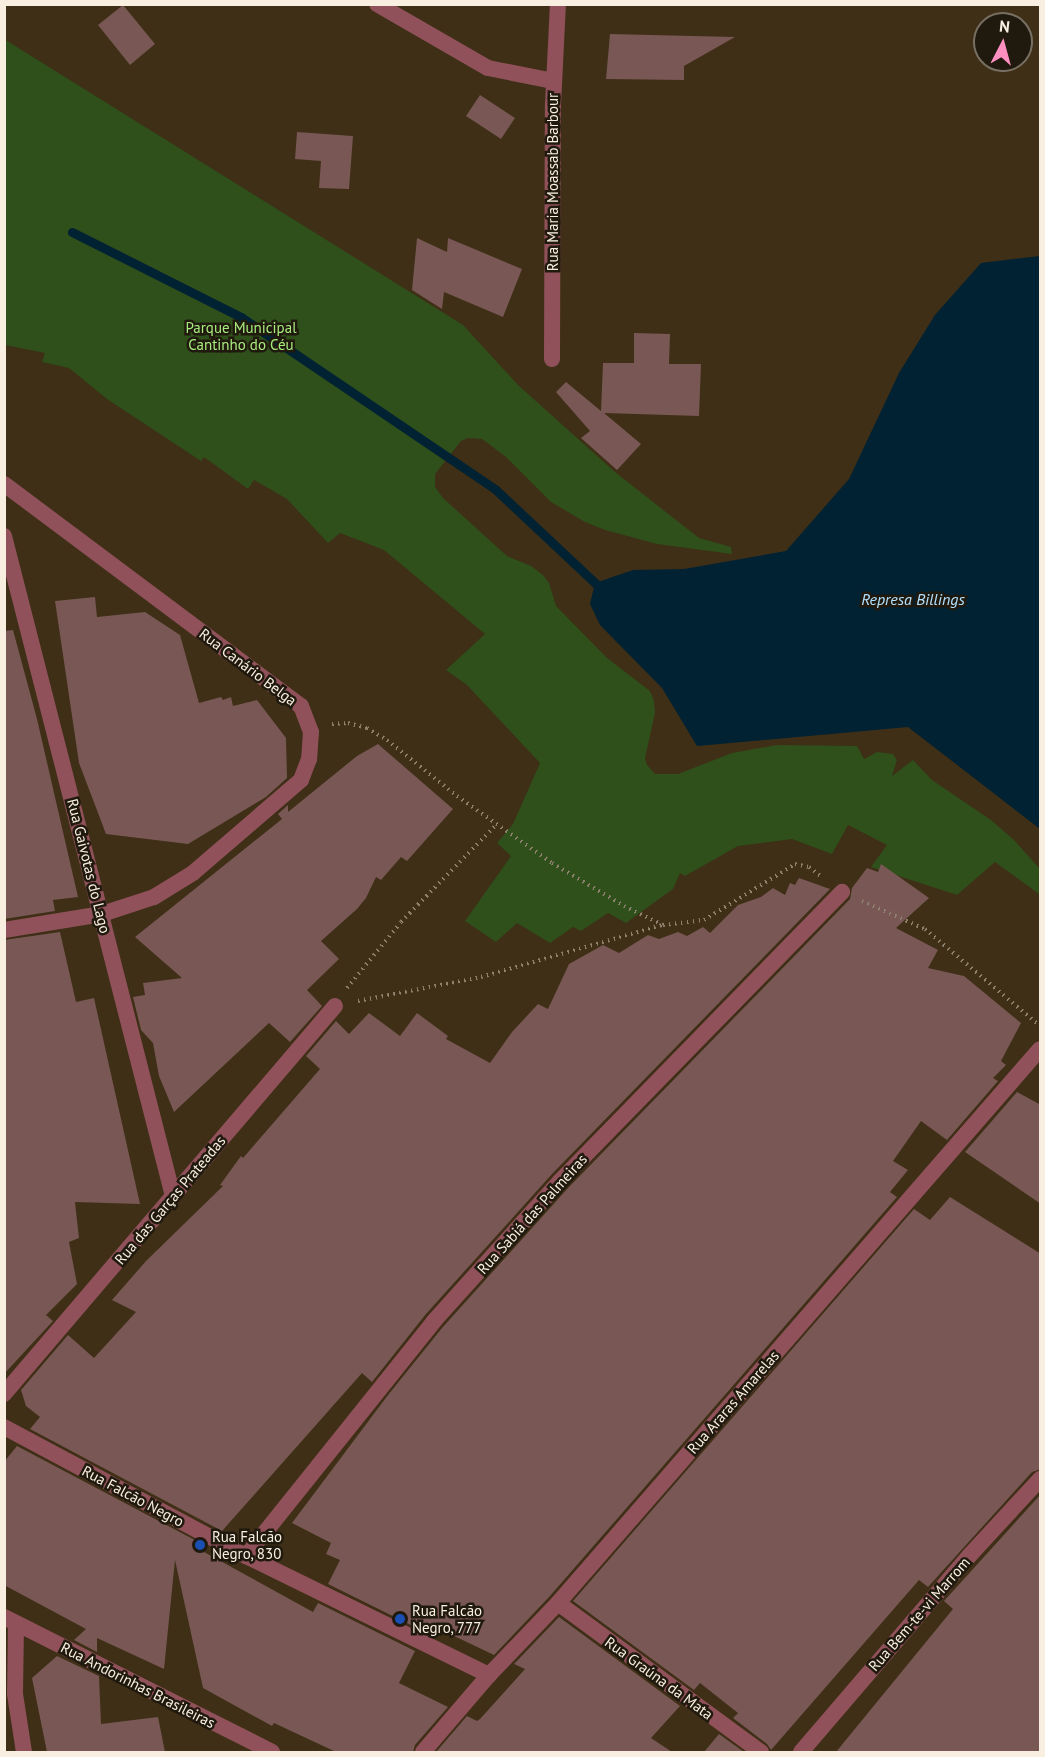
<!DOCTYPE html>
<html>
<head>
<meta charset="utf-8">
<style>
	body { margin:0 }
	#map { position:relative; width:1045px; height:1757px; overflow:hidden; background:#3e2f16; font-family:"PT Sans",sans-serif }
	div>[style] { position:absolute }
	.green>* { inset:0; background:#2f4f1b }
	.water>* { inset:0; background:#023 }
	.stream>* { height:9px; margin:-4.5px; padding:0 4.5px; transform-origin:4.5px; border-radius:4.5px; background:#023 }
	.building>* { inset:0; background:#785754 }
	.path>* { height:4px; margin-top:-2px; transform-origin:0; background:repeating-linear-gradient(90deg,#8e816d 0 1.5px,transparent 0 6px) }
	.minor>* { height:16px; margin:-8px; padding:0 8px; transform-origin:8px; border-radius:8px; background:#90515a }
	.tertiary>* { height:16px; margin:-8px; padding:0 8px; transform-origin:8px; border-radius:8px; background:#90515a }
	.dots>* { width:16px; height:16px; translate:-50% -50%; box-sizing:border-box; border:3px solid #20190e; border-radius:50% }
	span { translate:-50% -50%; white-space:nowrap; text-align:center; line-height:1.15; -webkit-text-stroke:5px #20190e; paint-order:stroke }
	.street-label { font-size:15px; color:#f9efe0 }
	.park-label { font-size:15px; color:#a7ec7e }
	.poi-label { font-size:15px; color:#f9efe0 }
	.left { translate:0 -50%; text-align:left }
	.water-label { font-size:16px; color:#b2e2ff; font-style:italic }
	.frame { position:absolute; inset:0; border:6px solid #f9efe0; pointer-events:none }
	.north { position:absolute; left:973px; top:12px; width:60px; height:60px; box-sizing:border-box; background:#20190e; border:2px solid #776f62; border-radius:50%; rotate:6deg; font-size:16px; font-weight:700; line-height:24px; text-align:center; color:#f9efe0 }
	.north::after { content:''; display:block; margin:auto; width:21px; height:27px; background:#fd8ec0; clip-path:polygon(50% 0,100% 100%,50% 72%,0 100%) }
</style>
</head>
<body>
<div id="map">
	<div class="green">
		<i style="clip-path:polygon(4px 39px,463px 325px,518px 385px,615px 472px,699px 538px,731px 547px,732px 554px,657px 544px,605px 530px,585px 522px,551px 502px,506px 457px,482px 439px,468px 438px,461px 441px,435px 474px,435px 487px,443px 498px,507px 556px,531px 566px,543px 575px,549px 583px,556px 606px,607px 658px,650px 691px,654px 701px,655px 713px,645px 758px,647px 765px,655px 774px,678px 774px,732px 753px,777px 745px,857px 746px,864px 759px,877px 752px,893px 754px,897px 760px,892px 776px,913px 760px,932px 780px,991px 820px,1014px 840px,1040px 869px,1039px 894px,995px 862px,957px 895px,871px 867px,887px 845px,848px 825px,832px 854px,792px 839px,738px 846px,685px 876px,680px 873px,673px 889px,626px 923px,608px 913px,581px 931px,573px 927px,550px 943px,517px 923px,496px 942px,465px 921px,511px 856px,497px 843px,513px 824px,540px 763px,467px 685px,446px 670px,485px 634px,384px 550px,340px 533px,328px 543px,287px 499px,254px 480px,248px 489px,204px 457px,201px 461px,107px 399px,69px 368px,42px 362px,45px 353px,5px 345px)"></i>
	</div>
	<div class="water">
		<i style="clip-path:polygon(1040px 256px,1040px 829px,908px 727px,697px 746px,662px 688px,600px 625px,590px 604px,595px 583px,633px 570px,684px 569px,786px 551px,849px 479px,899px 373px,935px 315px,981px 263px)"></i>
	</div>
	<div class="stream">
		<i style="left:72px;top:232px;width:189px;rotate:26.7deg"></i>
		<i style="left:241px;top:317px;width:307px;rotate:34.1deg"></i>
		<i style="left:495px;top:489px;width:137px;rotate:43.2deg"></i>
		<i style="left:595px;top:583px;width:9px;rotate:32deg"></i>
	</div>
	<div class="building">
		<i style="clip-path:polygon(123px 5px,155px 44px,130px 65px,98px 25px)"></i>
		<i style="clip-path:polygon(610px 34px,735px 37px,684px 66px,684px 80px,606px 79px)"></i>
		<i style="clip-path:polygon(480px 95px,515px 118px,501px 139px,466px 116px)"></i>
		<i style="clip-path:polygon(297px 132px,353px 136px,349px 189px,319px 188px,321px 161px,295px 159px)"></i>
		<i style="clip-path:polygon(417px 238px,447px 252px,448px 238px,522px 269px,503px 317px,444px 292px,442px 309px,412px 290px)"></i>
		<i style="clip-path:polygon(634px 333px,670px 334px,669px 364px,701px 364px,699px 416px,604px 413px,641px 444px,617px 470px,581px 438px,590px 431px,556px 392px,566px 382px,601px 411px,603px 363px,634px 363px)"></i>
		<i style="clip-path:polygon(95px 597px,97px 617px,145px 612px,180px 635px,199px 703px,221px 697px,223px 700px,231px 697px,233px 706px,257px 700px,286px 738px,287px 778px,266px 797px,188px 844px,106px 834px,79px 763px,55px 601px)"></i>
		<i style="clip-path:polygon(13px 630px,37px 719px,78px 897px,53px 900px,55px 911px,4px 919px,4px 631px)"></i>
		<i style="clip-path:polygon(378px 744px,453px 809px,407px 861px,401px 857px,381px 880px,376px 877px,366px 898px,357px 909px,321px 941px,339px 959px,307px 990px,322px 1006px,290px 1042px,269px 1023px,174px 1112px,159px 1076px,153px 1043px,141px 1030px,133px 997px,145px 995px,143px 983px,182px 978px,135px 937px,282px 819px,278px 814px,288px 805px,288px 812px,357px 756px)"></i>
		<i style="clip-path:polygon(881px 864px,929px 898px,896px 928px,938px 950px,928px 968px,964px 976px,1021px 1023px,1001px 1061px,1006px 1065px,993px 1078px,998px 1081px,947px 1140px,921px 1121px,893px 1161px,908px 1170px,890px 1192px,897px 1197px,550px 1596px,494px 1655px,429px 1624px,425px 1632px,328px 1584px,340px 1560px,326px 1554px,331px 1543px,292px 1523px,388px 1395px,442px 1328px,568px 1188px,850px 899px,852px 888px,867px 868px,878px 872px)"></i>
		<i style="clip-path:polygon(799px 878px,830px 889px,552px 1174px,426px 1314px,372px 1382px,362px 1373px,222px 1531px,30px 1429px,40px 1417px,26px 1406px,21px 1390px,68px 1335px,94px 1358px,136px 1312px,112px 1300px,146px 1261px,223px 1186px,220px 1185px,241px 1156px,243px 1158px,320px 1069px,306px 1056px,336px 1021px,349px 1034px,369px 1013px,400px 1036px,417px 1013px,448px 1036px,446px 1039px,490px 1063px,512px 1032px,538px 1004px,548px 1009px,569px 964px,603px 945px,619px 953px,648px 935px,659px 939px,678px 932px,687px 936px,703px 927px,710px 933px,738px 905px,761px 897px,773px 888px,785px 895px,790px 883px,795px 885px)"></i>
		<i style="clip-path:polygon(60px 932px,76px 1002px,94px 998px,140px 1204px,75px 1202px,79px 1238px,69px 1242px,77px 1284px,46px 1315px,53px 1321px,4px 1374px,4px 940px)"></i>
		<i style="clip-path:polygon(1017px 1092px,1041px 1105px,1041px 1204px,965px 1152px)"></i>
		<i style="clip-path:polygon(950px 1197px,1041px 1254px,1041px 1469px,1032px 1472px,928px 1587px,919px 1580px,771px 1750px,767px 1744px,733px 1718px,738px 1713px,700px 1683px,694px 1690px,573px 1601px,914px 1209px,930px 1220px)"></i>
		<i style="clip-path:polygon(17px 1446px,208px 1547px,204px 1552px,313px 1612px,318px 1603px,415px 1651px,399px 1683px,448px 1707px,415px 1745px,413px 1752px,336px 1752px,274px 1723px,272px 1726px,203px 1688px,175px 1560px,164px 1669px,97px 1638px,97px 1652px,74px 1640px,86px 1629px,4px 1585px,4px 1462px)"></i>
		<i style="clip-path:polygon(1041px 1494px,1041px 1752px,836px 1752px,953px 1609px,944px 1601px)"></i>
		<i style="clip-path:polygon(559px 1617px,680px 1706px,651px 1738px,672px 1752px,436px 1752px,467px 1716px,477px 1721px,480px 1719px,525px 1669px,514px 1664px)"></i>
		<i style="clip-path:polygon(57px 1656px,99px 1676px,101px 1724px,158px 1717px,165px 1752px,47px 1752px,32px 1678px)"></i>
		<i style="clip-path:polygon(719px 1734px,744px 1752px,704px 1752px)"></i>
	</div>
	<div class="path">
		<i style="left:332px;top:724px;width:16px;rotate:-4deg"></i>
		<i style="left:348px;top:723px;width:20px;rotate:15deg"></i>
		<i style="left:367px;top:728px;width:23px;rotate:31deg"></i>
		<i style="left:387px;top:740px;width:90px;rotate:38.7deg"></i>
		<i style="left:457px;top:796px;width:116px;rotate:35.2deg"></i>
		<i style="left:552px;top:863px;width:84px;rotate:30.8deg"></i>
		<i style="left:624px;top:906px;width:43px;rotate:26deg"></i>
		<i style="left:663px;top:925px;width:41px;rotate:-7deg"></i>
		<i style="left:704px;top:920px;width:107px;rotate:-31.6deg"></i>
		<i style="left:795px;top:864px;width:14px;rotate:12deg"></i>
		<i style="left:809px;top:867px;width:16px;rotate:38deg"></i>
		<i style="left:862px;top:901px;width:69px;rotate:24deg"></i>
		<i style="left:925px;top:929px;width:149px;rotate:40.1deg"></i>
		<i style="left:347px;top:988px;width:85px;rotate:-50.7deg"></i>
		<i style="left:401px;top:922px;width:137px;rotate:-45.6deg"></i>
		<i style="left:358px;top:1001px;width:125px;rotate:-11deg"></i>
		<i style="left:481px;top:977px;width:188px;rotate:-16deg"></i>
	</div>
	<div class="minor">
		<i style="left:377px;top:4px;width:128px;rotate:30deg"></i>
		<i style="left:488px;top:68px;width:66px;rotate:11.3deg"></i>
		<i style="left:552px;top:359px;width:254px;rotate:-89.8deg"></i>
		<i style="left:553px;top:105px;width:101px;rotate:-87.2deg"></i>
		<i style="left:4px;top:484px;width:371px;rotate:36.8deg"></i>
		<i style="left:301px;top:706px;width:28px;rotate:69deg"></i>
		<i style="left:311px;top:732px;width:27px;rotate:94deg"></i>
		<i style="left:309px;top:759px;width:22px;rotate:111deg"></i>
		<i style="left:301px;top:780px;width:143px;rotate:139.3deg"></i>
		<i style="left:193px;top:873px;width:46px;rotate:148.4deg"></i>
		<i style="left:154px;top:897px;width:55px;rotate:161.9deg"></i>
		<i style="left:102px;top:914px;width:99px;rotate:170.7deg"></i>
		<i style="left:4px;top:536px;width:681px;rotate:75.64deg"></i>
		<i style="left:4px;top:1394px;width:510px;rotate:-49.53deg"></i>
		<i style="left:4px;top:1427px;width:274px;rotate:28.1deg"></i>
		<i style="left:246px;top:1556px;width:271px;rotate:26.1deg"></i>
		<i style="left:246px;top:1556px;width:301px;rotate:-51.3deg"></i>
		<i style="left:434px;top:1321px;width:188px;rotate:-48deg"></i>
		<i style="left:560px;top:1181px;width:404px;rotate:-45.7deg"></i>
		<i style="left:558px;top:1603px;width:252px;rotate:36.3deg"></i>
		<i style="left:16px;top:1624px;width:70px;rotate:90.8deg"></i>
		<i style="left:15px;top:1694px;width:59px;rotate:81.2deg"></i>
		<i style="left:423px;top:1752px;width:101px;rotate:-49.4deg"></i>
		<i style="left:489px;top:1675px;width:100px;rotate:-46.2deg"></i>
		<i style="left:558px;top:1603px;width:734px;rotate:-48.98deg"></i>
		<i style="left:801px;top:1752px;width:258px;rotate:-49.4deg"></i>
		<i style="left:969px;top:1556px;width:105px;rotate:-47.3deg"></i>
	</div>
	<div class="tertiary">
		<i style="left:4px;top:1617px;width:300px;rotate:26.7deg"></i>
	</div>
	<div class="dots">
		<i style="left:200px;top:1545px;background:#1a4fb4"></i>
		<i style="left:400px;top:1619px;background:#1a4fb4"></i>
	</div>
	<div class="street-label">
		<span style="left:553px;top:182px;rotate:-90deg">Rua Maria Moassab Barbour</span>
		<span style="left:248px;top:667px;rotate:37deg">Rua Canário Belga</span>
		<span style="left:89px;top:866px;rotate:76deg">Rua Gaivotas do Lago</span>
		<span style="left:170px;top:1200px;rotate:-50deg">Rua das Garças Prateadas</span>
		<span style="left:532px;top:1214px;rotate:-48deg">Rua Sabiá das Palmeiras</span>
		<span style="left:733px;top:1402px;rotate:-49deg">Rua Araras Amarelas</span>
		<span style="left:133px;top:1496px;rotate:28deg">Rua Falcão Negro</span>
		<span style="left:919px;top:1614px;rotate:-49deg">Rua Bem-te-vi Marrom</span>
		<span style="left:659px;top:1678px;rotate:36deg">Rua Graúna da Mata</span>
		<span style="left:138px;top:1685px;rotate:27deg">Rua Andorinhas Brasileiras</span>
	</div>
	<div class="park-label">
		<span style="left:241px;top:336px">Parque Municipal<br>Cantinho do Céu</span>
	</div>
	<div class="poi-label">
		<span class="left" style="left:212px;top:1545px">Rua Falcão<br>Negro, 830</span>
		<span class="left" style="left:412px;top:1619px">Rua Falcão<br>Negro, 777</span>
	</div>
	<div class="water-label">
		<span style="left:913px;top:599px">Represa Billings</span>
	</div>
	<div class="frame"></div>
	<div class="north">N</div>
</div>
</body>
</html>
